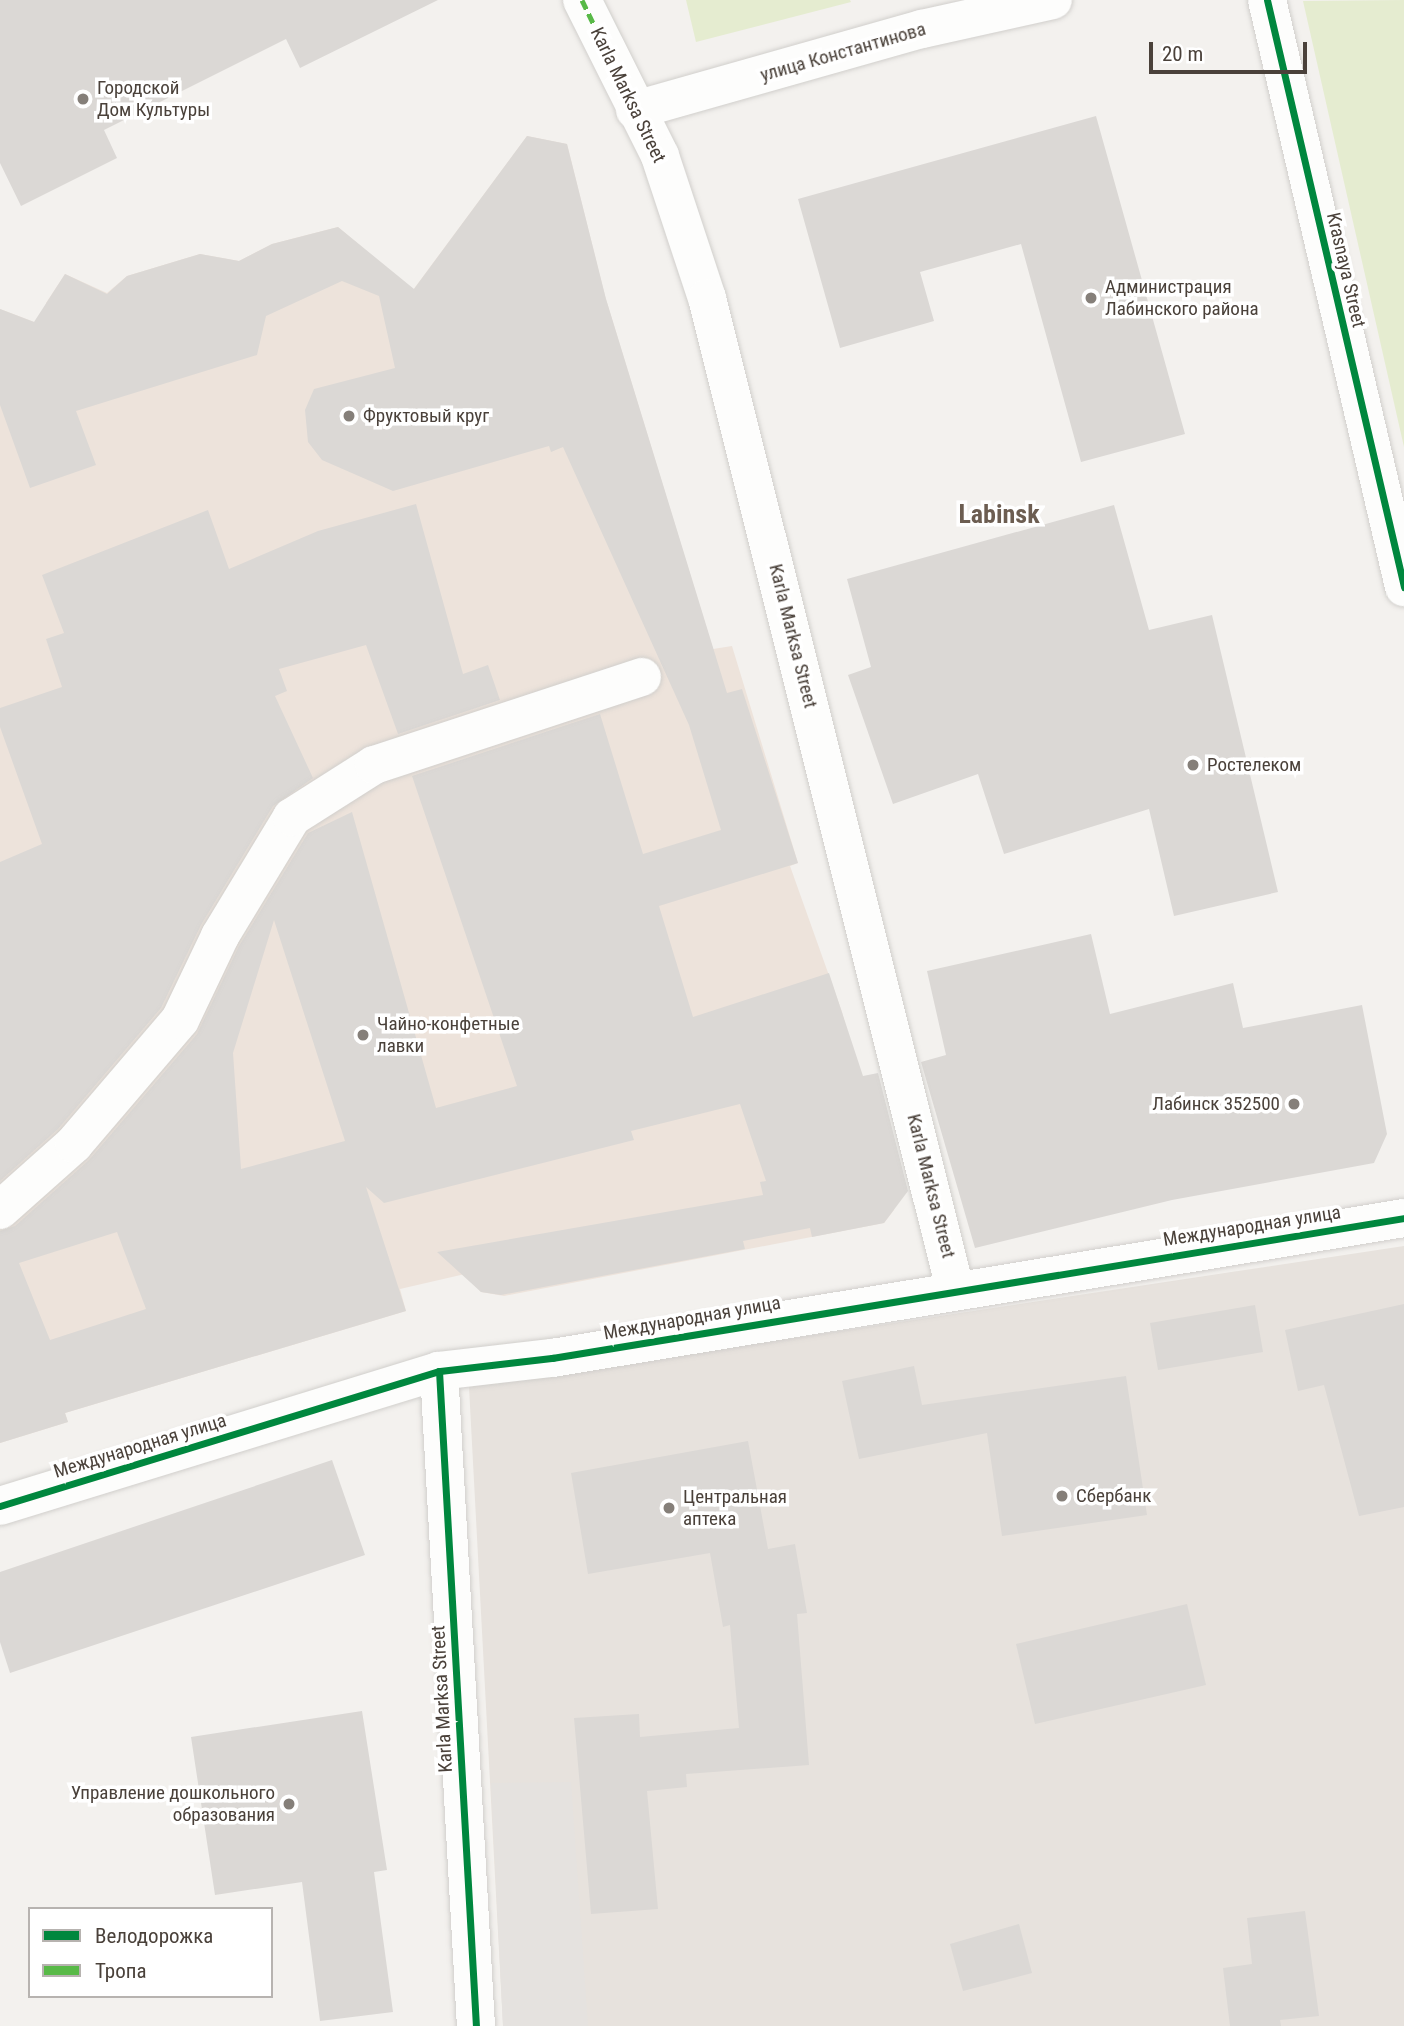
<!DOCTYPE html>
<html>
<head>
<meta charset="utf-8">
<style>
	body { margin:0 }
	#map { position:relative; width:1404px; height:2026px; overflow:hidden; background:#f3f1ee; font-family:"Roboto Condensed",sans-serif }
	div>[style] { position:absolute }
	.residential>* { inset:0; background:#e7e2dd }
	.commercial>* { inset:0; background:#ede3db }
	.green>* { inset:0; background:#e5ecd0 }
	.parking>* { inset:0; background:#e5e2df }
	.building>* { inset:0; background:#dbd8d5 }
	.roads { filter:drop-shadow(0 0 2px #d1cfcc) drop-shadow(0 0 2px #d1cfcc) }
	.minor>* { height:38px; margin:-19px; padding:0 19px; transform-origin:19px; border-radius:19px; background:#fdfdfc }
	.quiet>* { height:5px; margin-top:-2.5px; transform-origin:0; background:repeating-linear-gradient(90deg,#58b947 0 10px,transparent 0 15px) }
	.cycleway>* { height:7px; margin:-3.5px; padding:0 3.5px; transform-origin:3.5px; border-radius:3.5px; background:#00873e }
	.dots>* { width:19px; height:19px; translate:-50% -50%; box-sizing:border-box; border:4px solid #fff; border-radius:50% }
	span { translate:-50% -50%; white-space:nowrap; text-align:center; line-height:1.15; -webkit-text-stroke:7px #fff; paint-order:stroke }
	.street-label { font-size:19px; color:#4a413a }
	.poi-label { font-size:19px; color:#4a413a }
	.left { translate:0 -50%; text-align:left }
	.right { translate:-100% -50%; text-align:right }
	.district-label { font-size:26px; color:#6c5d51; font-weight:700 }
	.legend { position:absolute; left:28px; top:1907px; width:245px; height:91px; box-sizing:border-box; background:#fff; border:2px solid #b7b3b0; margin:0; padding:9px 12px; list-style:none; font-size:21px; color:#4a413a }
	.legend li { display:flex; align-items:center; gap:14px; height:35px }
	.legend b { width:35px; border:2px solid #b7b3b0 }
	.scale { position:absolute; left:1149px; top:42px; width:158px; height:32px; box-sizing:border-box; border:4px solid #4a413a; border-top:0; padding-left:9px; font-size:21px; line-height:24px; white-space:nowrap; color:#4a413a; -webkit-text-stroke:5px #fff; paint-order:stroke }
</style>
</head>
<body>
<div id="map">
	<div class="residential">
		<i style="clip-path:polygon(1404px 1246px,1404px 2026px,503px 2026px,469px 1387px)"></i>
	</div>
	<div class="commercial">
		<i style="clip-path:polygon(527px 136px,567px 144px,605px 296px,713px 649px,732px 646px,798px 863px,790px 866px,842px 1012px,894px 1210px,884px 1223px,504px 1296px,481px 1292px,465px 1274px,400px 1289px,406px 1311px,65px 1413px,68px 1422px,0 1443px,0 309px,45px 326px,46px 303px,65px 274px,107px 293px,127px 276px,200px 254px,239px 261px,272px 244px,338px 227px,413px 290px)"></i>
	</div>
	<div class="green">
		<i style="clip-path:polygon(686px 0,850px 0,851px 2px,696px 42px)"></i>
		<i style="clip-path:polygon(1404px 0,1404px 447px,1303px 1px)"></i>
	</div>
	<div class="parking">
		<i style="clip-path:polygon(571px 1782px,588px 2026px,503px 2026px,491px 1783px)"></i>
	</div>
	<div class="building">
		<i style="clip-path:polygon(0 0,438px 0,300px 68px,286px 39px,104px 130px,117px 158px,21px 206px,0 163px)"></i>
		<i style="clip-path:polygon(1096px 116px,1185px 434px,1081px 462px,1021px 244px,920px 272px,934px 321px,840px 348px,798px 199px)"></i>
		<i style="clip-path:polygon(evenodd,527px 136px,567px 144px,606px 299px,727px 693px,742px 689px,798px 863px,659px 906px,693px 1017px,829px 973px,863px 1076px,878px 1073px,908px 1191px,884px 1223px,812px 1237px,810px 1228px,743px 1241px,745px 1249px,501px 1295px,481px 1292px,437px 1252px,763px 1195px,760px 1182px,766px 1181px,740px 1104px,631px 1131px,634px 1140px,384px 1203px,366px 1187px,406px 1311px,65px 1413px,68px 1422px,0 1443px,0 1231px,15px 1226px,89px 1160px,197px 1034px,239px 946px,308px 833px,352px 812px,436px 1108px,517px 1086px,412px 776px,600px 714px,643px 854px,721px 830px,689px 725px,563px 447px,551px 452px,549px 446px,393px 491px,322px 460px,308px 442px,305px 410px,314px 389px,395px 368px,379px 296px,342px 281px,266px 316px,257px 355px,76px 411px,96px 465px,30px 488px,0 405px,0 309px,34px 322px,65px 274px,107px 294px,127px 276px,200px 254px,239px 261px,272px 244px,338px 227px,414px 289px,527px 136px,274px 920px,345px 1141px,241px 1169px,233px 1053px,274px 920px,527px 136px,117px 1232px,146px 1309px,50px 1340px,19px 1263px,117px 1232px)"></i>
		<i style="clip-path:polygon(416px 504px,463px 674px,488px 665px,500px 700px,398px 734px,366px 645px,279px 669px,287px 691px,275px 696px,313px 778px,273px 806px,201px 925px,161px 1008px,58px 1129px,0 1181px,0 862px,42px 844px,0 727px,0 708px,62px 687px,46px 639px,64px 633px,42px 575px,208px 510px,229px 569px,318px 531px)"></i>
		<i style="clip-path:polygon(1114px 505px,1149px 630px,1212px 615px,1278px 892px,1174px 916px,1149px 809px,1004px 854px,978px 774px,893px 804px,848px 675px,871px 667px,847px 579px)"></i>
		<i style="clip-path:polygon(1091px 934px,1110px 1014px,1233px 983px,1243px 1028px,1362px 1005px,1387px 1134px,1374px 1163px,1172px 1200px,975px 1248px,921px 1062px,946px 1055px,927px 971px)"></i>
		<i style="clip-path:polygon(1404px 1304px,1404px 1507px,1359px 1516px,1324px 1385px,1298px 1391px,1285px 1330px)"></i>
		<i style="clip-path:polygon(1255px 1305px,1263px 1352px,1158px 1370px,1150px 1323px)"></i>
		<i style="clip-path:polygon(914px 1366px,922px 1405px,1126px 1376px,1147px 1515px,1002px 1536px,987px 1433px,859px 1459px,842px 1381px)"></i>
		<i style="clip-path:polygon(748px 1441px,768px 1549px,795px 1544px,807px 1613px,797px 1614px,809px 1765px,686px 1774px,687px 1787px,647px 1791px,658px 1909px,591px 1914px,574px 1718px,639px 1714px,640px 1737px,739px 1728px,730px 1625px,723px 1627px,710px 1553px,588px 1574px,571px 1473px)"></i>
		<i style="clip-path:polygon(332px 1460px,365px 1555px,10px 1673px,0 1642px,0 1572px)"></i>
		<i style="clip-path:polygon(1187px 1604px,1206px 1685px,1035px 1724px,1016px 1644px)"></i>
		<i style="clip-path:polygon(362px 1711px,387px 1870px,374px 1872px,393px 2012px,320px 2021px,302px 1882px,215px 1895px,191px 1737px)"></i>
		<i style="clip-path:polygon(1305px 1911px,1319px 2016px,1280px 2020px,1281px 2026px,1230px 2026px,1223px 1968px,1252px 1964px,1247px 1918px)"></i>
		<i style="clip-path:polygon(1019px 1924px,1032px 1973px,963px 1991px,950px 1944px)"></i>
	</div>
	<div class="roads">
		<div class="minor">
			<i style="left:582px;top:0;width:174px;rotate:63.4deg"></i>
			<i style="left:660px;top:156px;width:150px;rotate:71.7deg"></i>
			<i style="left:707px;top:298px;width:1022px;rotate:75.95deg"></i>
			<i style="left:1267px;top:0;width:603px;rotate:76.86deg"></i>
			<i style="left:635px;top:110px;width:298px;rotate:-15.8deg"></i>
			<i style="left:922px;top:29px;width:134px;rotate:-12.5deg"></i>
			<i style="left:0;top:1210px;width:99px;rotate:-41.7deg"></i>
			<i style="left:74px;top:1144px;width:163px;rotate:-49.5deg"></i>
			<i style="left:180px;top:1020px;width:93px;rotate:-64.5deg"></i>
			<i style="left:220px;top:936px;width:139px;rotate:-58.8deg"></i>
			<i style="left:292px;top:817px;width:97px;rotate:-32.4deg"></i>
			<i style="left:374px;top:765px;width:282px;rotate:-18.2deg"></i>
			<i style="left:439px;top:1371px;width:656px;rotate:86.77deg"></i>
			<i style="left:0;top:1506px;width:459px;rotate:-17.1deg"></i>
			<i style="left:439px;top:1371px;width:114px;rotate:-6.6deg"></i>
			<i style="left:552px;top:1358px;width:863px;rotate:-9.33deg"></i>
		</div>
	</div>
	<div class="quiet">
		<i style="left:582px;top:0;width:122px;rotate:64.3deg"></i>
	</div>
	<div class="cycleway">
		<i style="left:1267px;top:0;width:603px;rotate:76.86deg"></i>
		<i style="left:439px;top:1371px;width:656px;rotate:86.77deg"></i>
		<i style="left:0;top:1506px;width:459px;rotate:-17.1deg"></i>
		<i style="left:439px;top:1371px;width:114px;rotate:-6.6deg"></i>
		<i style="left:552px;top:1358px;width:863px;rotate:-9.33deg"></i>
	</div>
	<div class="dots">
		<i style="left:83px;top:99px;background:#857f79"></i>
		<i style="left:1091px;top:298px;background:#857f79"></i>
		<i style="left:349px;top:416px;background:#857f79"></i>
		<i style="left:1193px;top:765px;background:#857f79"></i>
		<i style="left:363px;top:1035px;background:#857f79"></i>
		<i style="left:1294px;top:1104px;background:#857f79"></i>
		<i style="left:1062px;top:1496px;background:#857f79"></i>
		<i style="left:669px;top:1508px;background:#857f79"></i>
		<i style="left:289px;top:1804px;background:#857f79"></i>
	</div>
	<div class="street-label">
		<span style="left:843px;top:52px;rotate:-16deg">улица Константинова</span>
		<span style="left:628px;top:95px;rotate:64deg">Karla Marksa Street</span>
		<span style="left:1346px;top:270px;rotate:77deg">Krasnaya Street</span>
		<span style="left:793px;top:636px;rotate:76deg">Karla Marksa Street</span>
		<span style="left:931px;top:1186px;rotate:76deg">Karla Marksa Street</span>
		<span style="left:1252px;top:1226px;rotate:-9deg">Международная улица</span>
		<span style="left:692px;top:1318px;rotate:-10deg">Международная улица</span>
		<span style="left:140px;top:1446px;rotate:-17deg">Международная улица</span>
		<span style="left:442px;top:1699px;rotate:-93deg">Karla Marksa Street</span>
	</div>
	<div class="poi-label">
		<span class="left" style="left:97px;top:99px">Городской<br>Дом Культуры</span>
		<span class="left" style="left:1105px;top:298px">Администрация<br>Лабинского района</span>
		<span class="left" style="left:363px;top:416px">Фруктовый круг</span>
		<span class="left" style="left:1207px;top:765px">Ростелеком</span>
		<span class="left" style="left:377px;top:1035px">Чайно-конфетные<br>лавки</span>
		<span class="right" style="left:1280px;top:1104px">Лабинск 352500</span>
		<span class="left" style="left:1076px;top:1496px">Сбербанк</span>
		<span class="left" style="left:683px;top:1508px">Центральная<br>аптека</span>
		<span class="right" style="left:275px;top:1804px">Управление дошкольного<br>образования</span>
	</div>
	<div class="district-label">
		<span style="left:999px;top:515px">Labinsk</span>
	</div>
	<ul class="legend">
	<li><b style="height:9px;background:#00873e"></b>Велодорожка</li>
	<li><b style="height:9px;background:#58b947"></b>Тропа</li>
	</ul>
	<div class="scale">20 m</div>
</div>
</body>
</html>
